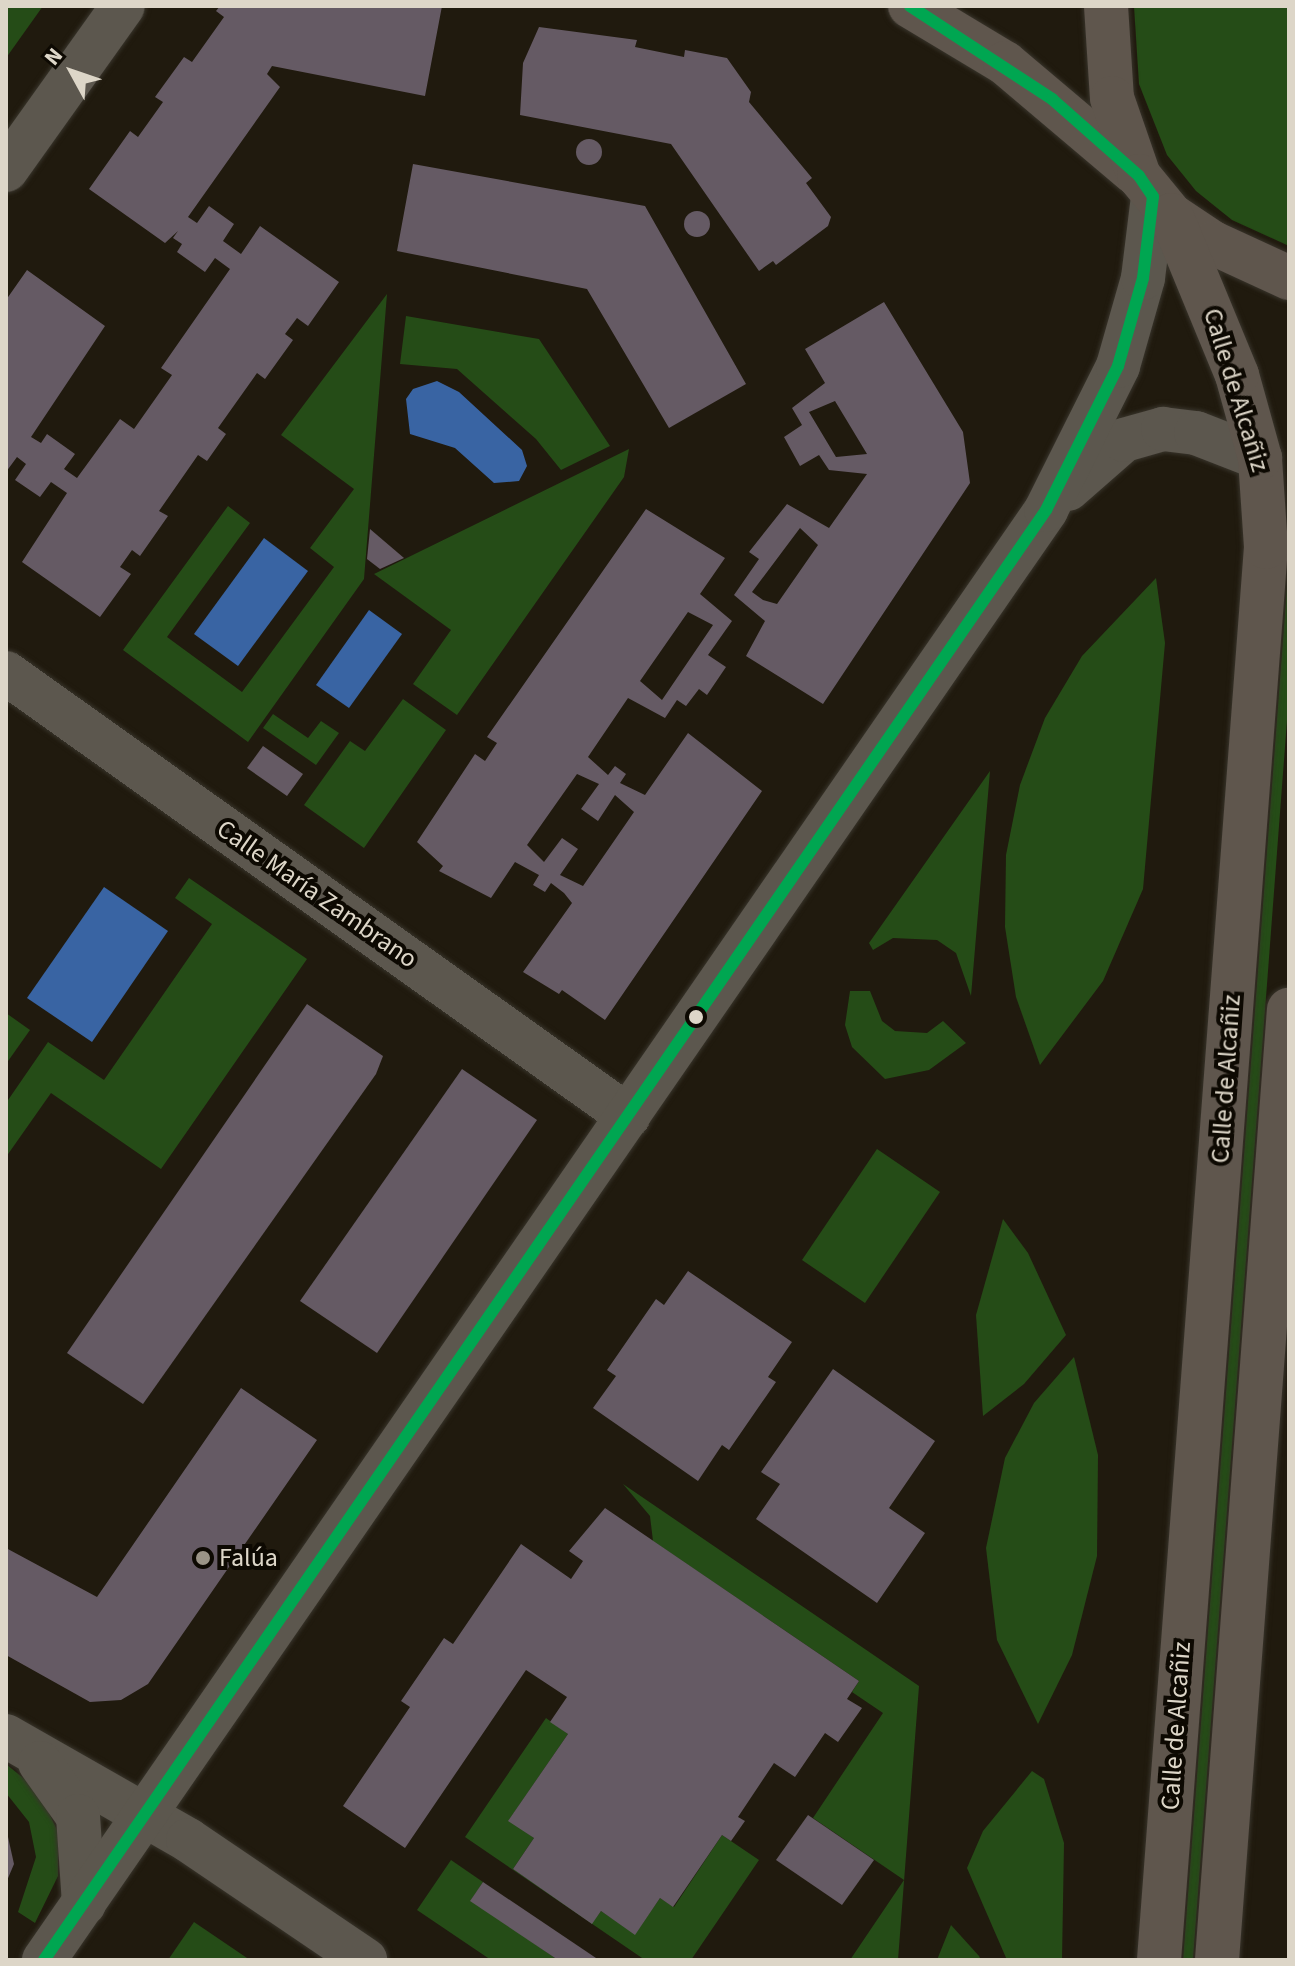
<!DOCTYPE html>
<html>
<head>
<meta charset="utf-8">
<style>
	body { margin:0 }
	#map { position:relative; width:1295px; height:1966px; overflow:hidden; background:#201a0e; font-family:"Source Sans 3",sans-serif }
	div>[style] { position:absolute }
	.green>* { inset:0; background:#254c17 }
	.water>* { inset:0; background:#3964a3 }
	.building>* { inset:0; background:#655a64 }
	.round { border-radius:50% }
	.roads { filter:drop-shadow(0 0 2px #38342b) drop-shadow(0 0 2px #38342b) }
	.minor>* { height:44px; margin:-22px; padding:0 22px; transform-origin:22px; border-radius:22px; background:#5c574e }
	.major>* { height:44px; margin:-22px; padding:0 22px; transform-origin:22px; border-radius:22px; background:#5f564d }
	.bus-1>* { height:12px; margin:-6px; padding:0 6px; transform-origin:6px; border-radius:6px; background:#00a651 }
	.dots>* { width:22px; height:22px; translate:-50% -50%; box-sizing:border-box; border:4px solid #0d0902; border-radius:50% }
	span { translate:-50% -50%; white-space:nowrap; text-align:center; line-height:1.15; -webkit-text-stroke:8px #0d0902; paint-order:stroke }
	.street-label { font-size:26px; color:#ddd6c8 }
	.poi-label { font-size:26px; color:#ddd6c8 }
	.left { translate:0 -50%; text-align:left }
	.frame { position:absolute; inset:0; border:8px solid #ddd6c8; pointer-events:none }
	.north { position:absolute; left:32px; top:32px; width:80px; height:80px; -webkit-text-stroke:6px #0d0902; paint-order:stroke; rotate:310deg; font-size:22px; font-weight:700; line-height:32px; text-align:center; color:#ddd6c8 }
	.north::after { content:''; display:block; margin:auto; width:28px; height:36px; background:#ddd6c8; clip-path:polygon(50% 0,100% 100%,50% 72%,0 100%) }
</style>
</head>
<body>
<div id="map">
	<div class="green">
		<i style="clip-path:polygon(6px 6px,43px 6px,6px 58px)"></i>
		<i style="clip-path:polygon(1134px 6px,1289px 6px,1289px 246px,1232px 220px,1196px 191px,1167px 155px,1139px 84px)"></i>
		<i style="clip-path:polygon(387px 294px,364px 579px,248px 742px,123px 650px,228px 506px,250px 523px,167px 637px,242px 692px,334px 567px,310px 548px,354px 489px,281px 435px)"></i>
		<i style="clip-path:polygon(406px 316px,539px 339px,610px 446px,561px 470px,536px 439px,457px 369px,400px 364px)"></i>
		<i style="clip-path:polygon(629px 449px,624px 477px,457px 715px,413px 684px,451px 630px,374px 574px)"></i>
		<i style="clip-path:polygon(1289px 560px,1289px 694px,1193px 1960px,1183px 1960px)"></i>
		<i style="clip-path:polygon(1156px 578px,1165px 643px,1143px 889px,1103px 981px,1040px 1065px,1016px 997px,1005px 927px,1006px 855px,1020px 785px,1045px 718px,1082px 656px)"></i>
		<i style="clip-path:polygon(403px 699px,446px 730px,364px 848px,304px 805px,350px 741px,365px 751px)"></i>
		<i style="clip-path:polygon(273px 714px,308px 738px,321px 721px,339px 733px,316px 765px,263px 728px)"></i>
		<i style="clip-path:polygon(990px 771px,971px 996px,956px 953px,937px 940px,893px 938px,873px 950px,869px 943px)"></i>
		<i style="clip-path:polygon(189px 878px,307px 959px,161px 1169px,51px 1093px,6px 1157px,6px 1103px,48px 1042px,104px 1080px,212px 924px,175px 898px)"></i>
		<i style="clip-path:polygon(850px 991px,870px 991px,882px 1021px,895px 1031px,927px 1033px,943px 1021px,966px 1043px,929px 1070px,885px 1079px,852px 1047px,845px 1025px)"></i>
		<i style="clip-path:polygon(6px 1013px,30px 1030px,6px 1064px)"></i>
		<i style="clip-path:polygon(877px 1149px,940px 1192px,865px 1303px,802px 1260px)"></i>
		<i style="clip-path:polygon(1003px 1219px,1028px 1253px,1066px 1335px,1024px 1384px,983px 1416px,976px 1315px)"></i>
		<i style="clip-path:polygon(1074px 1357px,1098px 1455px,1097px 1556px,1072px 1655px,1038px 1724px,997px 1640px,986px 1548px,1005px 1458px,1034px 1403px)"></i>
		<i style="clip-path:polygon(623px 1484px,919px 1686px,898px 1960px,850px 1960px,904px 1880px,813px 1818px,883px 1713px,852px 1692px,859px 1681px,653px 1541px,650px 1516px)"></i>
		<i style="clip-path:polygon(546px 1718px,568px 1734px,509px 1820px,534px 1838px,513px 1869px,592px 1923px,601px 1911px,635px 1934px,660px 1898px,674px 1907px,722px 1835px,759px 1860px,691px 1960px,645px 1960px,465px 1837px)"></i>
		<i style="clip-path:polygon(6px 1764px,38px 1790px,58px 1832px,58px 1876px,35px 1923px,18px 1912px,36px 1857px,29px 1822px,6px 1793px)"></i>
		<i style="clip-path:polygon(1032px 1771px,1044px 1779px,1064px 1843px,1062px 1960px,1007px 1960px,967px 1868px,983px 1831px)"></i>
		<i style="clip-path:polygon(451px 1860px,483px 1882px,471px 1900px,558px 1960px,491px 1960px,417px 1910px)"></i>
		<i style="clip-path:polygon(194px 1922px,250px 1960px,168px 1960px)"></i>
		<i style="clip-path:polygon(951px 1925px,979px 1956px,981px 1960px,937px 1960px)"></i>
	</div>
	<div class="water">
		<i style="clip-path:polygon(437px 381px,459px 392px,522px 450px,527px 466px,519px 481px,494px 483px,455px 448px,410px 434px,406px 399px,413px 389px)"></i>
		<i style="clip-path:polygon(264px 538px,308px 571px,238px 666px,194px 634px)"></i>
		<i style="clip-path:polygon(369px 610px,402px 634px,349px 708px,316px 685px)"></i>
		<i style="clip-path:polygon(104px 887px,168px 931px,92px 1042px,27px 998px)"></i>
	</div>
	<div class="building">
		<i style="clip-path:polygon(220px 6px,442px 6px,425px 96px,272px 66px,267px 74px,280px 87px,188px 217px,197px 223px,209px 206px,234px 224px,223px 241px,241px 254px,260px 226px,339px 282px,308px 326px,297px 318px,285px 334px,293px 340px,265px 379px,257px 373px,218px 428px,226px 434px,207px 461px,198px 455px,159px 511px,168px 516px,140px 556px,132px 550px,120px 567px,131px 574px,100px 617px,22px 562px,67px 493px,51px 482px,40px 497px,15px 480px,26px 464px,17px 457px,6px 472px,6px 300px,27px 270px,105px 326px,31px 437px,41px 443px,47px 434px,75px 454px,64px 469px,77px 478px,120px 419px,134px 429px,172px 375px,161px 368px,230px 269px,215px 258px,205px 272px,177px 252px,182px 244px,173px 238px,178px 231px,165px 243px,89px 189px,130px 131px,138px 137px,163px 102px,155px 97px,184px 57px,192px 62px,224px 17px,216px 11px)"></i>
		<i style="clip-path:polygon(539px 27px,637px 40px,635px 47px,684px 57px,685px 50px,727px 58px,751px 92px,749px 102px,812px 178px,806px 183px,831px 217px,828px 226px,776px 265px,773px 261px,759px 271px,671px 144px,520px 115px,523px 63px)"></i>
		<i class="round" style="left:576px;top:139px;width:26px;height:26px"></i>
		<i style="clip-path:polygon(413px 164px,645px 206px,746px 384px,669px 428px,587px 289px,397px 251px)"></i>
		<i class="round" style="left:684px;top:211px;width:26px;height:26px"></i>
		<i style="clip-path:polygon(evenodd,884px 302px,963px 432px,970px 483px,823px 704px,746px 656px,765px 621px,734px 595px,759px 559px,749px 552px,787px 504px,829px 528px,867px 474px,829px 470px,819px 455px,800px 466px,784px 437px,802px 425px,792px 408px,825px 383px,805px 349px,884px 302px,835px 401px,867px 454px,836px 457px,809px 412px,835px 401px,884px 302px,800px 528px,818px 545px,777px 604px,763px 600px,752px 592px,800px 528px)"></i>
		<i style="clip-path:polygon(evenodd,646px 509px,725px 558px,700px 594px,732px 621px,708px 655px,726px 667px,707px 695px,699px 689px,686px 706px,677px 700px,665px 718px,628px 698px,588px 757px,608px 775px,615px 766px,626px 774px,620px 783px,645px 795px,688px 733px,762px 791px,605px 1020px,562px 990px,559px 994px,523px 972px,572px 903px,564px 893px,551px 883px,545px 892px,533px 885px,539px 875px,515px 862px,491px 898px,439px 871px,443px 866px,417px 842px,475px 754px,485px 761px,497px 743px,487px 737px,646px 509px,688px 612px,713px 625px,662px 700px,640px 681px,688px 612px,646px 509px,577px 774px,599px 784px,581px 809px,598px 821px,615px 795px,634px 812px,583px 886px,560px 875px,578px 849px,562px 838px,544px 862px,527px 845px,577px 774px)"></i>
		<i style="clip-path:polygon(370px 529px,404px 558px,380px 569px,367px 559px)"></i>
		<i style="clip-path:polygon(263px 746px,303px 774px,287px 796px,247px 768px)"></i>
		<i style="clip-path:polygon(307px 1004px,383px 1056px,376px 1074px,143px 1404px,67px 1353px)"></i>
		<i style="clip-path:polygon(462px 1069px,537px 1120px,377px 1353px,300px 1301px)"></i>
		<i style="clip-path:polygon(688px 1271px,792px 1342px,768px 1377px,776px 1382px,729px 1450px,722px 1445px,698px 1481px,593px 1408px,616px 1376px,607px 1370px,656px 1299px,664px 1305px)"></i>
		<i style="clip-path:polygon(833px 1369px,935px 1441px,889px 1508px,925px 1533px,877px 1603px,756px 1519px,780px 1484px,761px 1472px)"></i>
		<i style="clip-path:polygon(241px 1388px,317px 1440px,148px 1684px,121px 1700px,90px 1702px,6px 1655px,6px 1548px,97px 1597px)"></i>
		<i style="clip-path:polygon(605px 1508px,859px 1681px,847px 1699px,862px 1708px,838px 1742px,825px 1733px,795px 1777px,774px 1763px,738px 1817px,745px 1821px,731px 1841px,722px 1835px,673px 1907px,660px 1898px,635px 1935px,601px 1911px,592px 1924px,513px 1869px,534px 1838px,508px 1821px,568px 1734px,550px 1722px,567px 1697px,526px 1670px,405px 1848px,343px 1806px,410px 1707px,401px 1701px,444px 1638px,453px 1644px,521px 1544px,571px 1579px,583px 1561px,569px 1551px)"></i>
		<i style="clip-path:polygon(808px 1815px,874px 1860px,842px 1905px,776px 1860px)"></i>
		<i style="clip-path:polygon(6px 1828px,14px 1864px,6px 1883px)"></i>
		<i style="clip-path:polygon(483px 1882px,596px 1958px,595px 1960px,558px 1960px,470px 1901px)"></i>
	</div>
	<div class="roads">
		<div class="minor">
			<i style="left:6px;top:170px;width:201px;rotate:-54.5deg"></i>
			<i style="left:1068px;top:489px;width:74px;rotate:-41.2deg"></i>
			<i style="left:1124px;top:440px;width:41px;rotate:-15.8deg"></i>
			<i style="left:1163px;top:429px;width:33px;rotate:7deg"></i>
			<i style="left:1196px;top:433px;width:69px;rotate:21.3deg"></i>
			<i style="left:6px;top:673px;width:764px;rotate:35.46deg"></i>
			<i style="left:6px;top:1736px;width:210px;rotate:29.7deg"></i>
			<i style="left:188px;top:1840px;width:214px;rotate:34.1deg"></i>
			<i style="left:40px;top:1763px;width:65px;rotate:54.4deg"></i>
			<i style="left:78px;top:1816px;width:88px;rotate:86.1deg"></i>
			<i style="left:44px;top:1960px;width:1763px;rotate:-55.35deg"></i>
			<i style="left:1046px;top:510px;width:161px;rotate:-63.4deg"></i>
			<i style="left:1118px;top:366px;width:91px;rotate:-74.1deg"></i>
			<i style="left:1143px;top:278px;width:82px;rotate:-83deg"></i>
		</div>
		<div class="major">
			<i style="left:910px;top:6px;width:111px;rotate:31deg"></i>
			<i style="left:1005px;top:63px;width:169px;rotate:40.2deg"></i>
			<i style="left:1106px;top:6px;width:92px;rotate:86.3deg"></i>
			<i style="left:1112px;top:98px;width:83px;rotate:70.9deg"></i>
			<i style="left:1139px;top:176px;width:50px;rotate:50.6deg"></i>
			<i style="left:1171px;top:215px;width:50px;rotate:33.7deg"></i>
			<i style="left:1213px;top:243px;width:84px;rotate:24.7deg"></i>
			<i style="left:1159px;top:1960px;width:1417px;rotate:-85.67deg"></i>
			<i style="left:1266px;top:547px;width:89px;rotate:-93.9deg"></i>
			<i style="left:1260px;top:458px;width:86px;rotate:-105.5deg"></i>
			<i style="left:1237px;top:375px;width:173px;rotate:-112.4deg"></i>
			<i style="left:1217px;top:1960px;width:953px;rotate:-85.67deg"></i>
		</div>
	</div>
	<div class="bus-1">
		<i style="left:910px;top:6px;width:170px;rotate:33.2deg"></i>
		<i style="left:1052px;top:99px;width:116px;rotate:41.5deg"></i>
		<i style="left:1139px;top:176px;width:25px;rotate:56deg"></i>
		<i style="left:44px;top:1960px;width:1763px;rotate:-55.35deg"></i>
		<i style="left:1046px;top:510px;width:161px;rotate:-63.4deg"></i>
		<i style="left:1118px;top:366px;width:91px;rotate:-74.1deg"></i>
		<i style="left:1143px;top:278px;width:82px;rotate:-83deg"></i>
	</div>
	<div class="dots">
		<i style="left:696px;top:1017px;background:#ddd6c8"></i>
		<i style="left:203px;top:1558px;background:#9b9487"></i>
	</div>
	<div class="street-label">
		<span style="left:1236px;top:390px;rotate:73deg">Calle de Alcañiz</span>
		<span style="left:317px;top:894px;rotate:35deg">Calle María Zambrano</span>
		<span style="left:1226px;top:1079px;rotate:-86deg">Calle de Alcañiz</span>
		<span style="left:1176px;top:1726px;rotate:-86deg">Calle de Alcañiz</span>
	</div>
	<div class="poi-label">
		<span class="left" style="left:219px;top:1558px">Falúa</span>
	</div>
	<div class="frame"></div>
	<div class="north">N</div>
</div>
</body>
</html>
